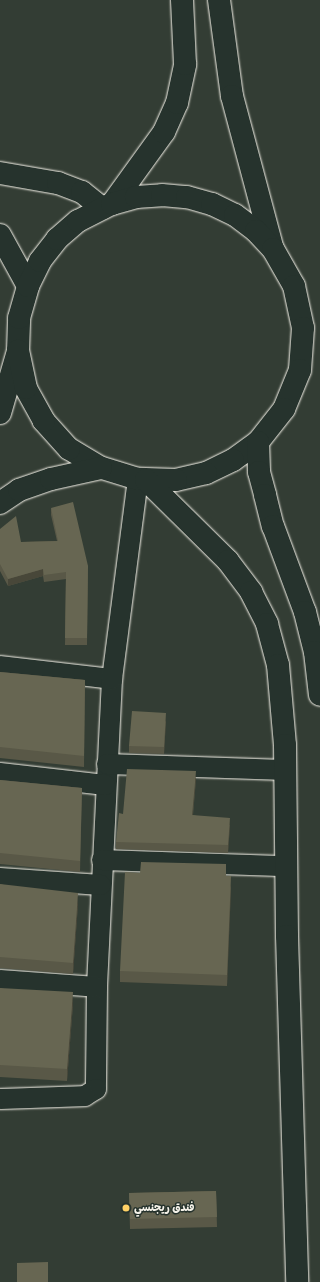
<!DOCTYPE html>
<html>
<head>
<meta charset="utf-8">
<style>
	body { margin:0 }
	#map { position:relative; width:320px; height:1282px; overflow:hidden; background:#333d34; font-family:Pangolin,"Playpen Sans Arabic",sans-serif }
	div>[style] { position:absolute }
	.roads { filter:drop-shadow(0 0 1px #f4f1e8) drop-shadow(0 0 1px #f4f1e8) }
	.minor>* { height:20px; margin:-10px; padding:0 10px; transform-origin:10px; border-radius:10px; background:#26332d }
	.tertiary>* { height:22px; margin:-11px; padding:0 11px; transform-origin:11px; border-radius:11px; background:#26332d }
	.primary>* { height:22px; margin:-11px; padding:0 11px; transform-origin:11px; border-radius:11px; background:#26332d }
	.wall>* { inset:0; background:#595847 }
	.shaded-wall>* { inset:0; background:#484739 }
	.building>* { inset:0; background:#676652 }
	.dots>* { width:11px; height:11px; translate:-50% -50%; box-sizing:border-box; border:2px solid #26332d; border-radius:50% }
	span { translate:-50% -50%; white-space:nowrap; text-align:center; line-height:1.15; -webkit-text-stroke:3px #26332d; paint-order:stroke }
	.poi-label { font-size:11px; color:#f4f1e8; font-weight:700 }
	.left { translate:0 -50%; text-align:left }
</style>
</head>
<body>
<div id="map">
	<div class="roads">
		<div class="minor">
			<i style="left:0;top:666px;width:113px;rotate:6.6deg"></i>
			<i style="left:112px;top:679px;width:308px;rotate:92.8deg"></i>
			<i style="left:97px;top:987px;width:102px;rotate:90.6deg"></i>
			<i style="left:96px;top:1089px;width:13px;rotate:148deg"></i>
			<i style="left:85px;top:1096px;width:85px;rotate:178deg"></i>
			<i style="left:112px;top:679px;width:202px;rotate:-82.6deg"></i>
			<i style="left:107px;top:764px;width:178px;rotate:1.9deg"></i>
			<i style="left:0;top:773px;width:106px;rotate:6.5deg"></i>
			<i style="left:102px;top:860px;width:185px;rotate:1.9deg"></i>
			<i style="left:0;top:878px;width:101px;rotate:4deg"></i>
			<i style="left:0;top:980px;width:97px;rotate:4.1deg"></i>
		</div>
		<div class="tertiary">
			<i style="left:0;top:173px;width:59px;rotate:9.8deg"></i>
			<i style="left:58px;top:183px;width:26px;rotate:21deg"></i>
			<i style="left:82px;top:192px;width:26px;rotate:39deg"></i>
			<i style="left:0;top:235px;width:58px;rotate:61.2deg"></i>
		</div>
		<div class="primary">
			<i style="left:219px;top:0;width:97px;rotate:82.3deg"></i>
			<i style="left:232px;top:96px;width:155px;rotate:75.1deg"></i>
			<i style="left:112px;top:204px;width:89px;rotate:-54.2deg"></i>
			<i style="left:164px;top:132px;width:32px;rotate:-66deg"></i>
			<i style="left:177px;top:103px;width:40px;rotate:-78deg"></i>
			<i style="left:185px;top:64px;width:64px;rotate:-92.7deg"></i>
			<i style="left:0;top:413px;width:65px;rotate:-73.8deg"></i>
			<i style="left:18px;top:351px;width:33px;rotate:-88deg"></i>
			<i style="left:19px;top:318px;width:33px;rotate:-74deg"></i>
			<i style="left:28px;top:286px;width:28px;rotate:-64deg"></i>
			<i style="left:40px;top:261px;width:28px;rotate:-52deg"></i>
			<i style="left:57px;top:239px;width:28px;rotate:-41deg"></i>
			<i style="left:78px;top:221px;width:38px;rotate:-27deg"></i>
			<i style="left:112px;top:204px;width:25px;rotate:-16deg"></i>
			<i style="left:136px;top:197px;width:26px;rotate:-4deg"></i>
			<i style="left:162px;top:195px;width:25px;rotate:5deg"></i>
			<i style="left:187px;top:197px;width:26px;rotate:16deg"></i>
			<i style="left:212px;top:204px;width:25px;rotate:26deg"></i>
			<i style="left:235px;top:215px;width:26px;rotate:37deg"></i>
			<i style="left:256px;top:231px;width:25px;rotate:47deg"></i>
			<i style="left:273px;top:249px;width:43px;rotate:60.4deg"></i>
			<i style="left:294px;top:286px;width:43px;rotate:77.9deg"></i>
			<i style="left:303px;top:328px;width:42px;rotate:94.1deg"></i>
			<i style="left:300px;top:370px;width:42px;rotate:112.3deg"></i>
			<i style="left:284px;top:409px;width:42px;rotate:128.2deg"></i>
			<i style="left:258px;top:442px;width:31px;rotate:144deg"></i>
			<i style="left:233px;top:460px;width:30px;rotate:154deg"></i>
			<i style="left:206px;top:473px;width:31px;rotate:167deg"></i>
			<i style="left:176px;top:480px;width:38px;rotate:-178deg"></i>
			<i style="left:138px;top:479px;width:39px;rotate:-163deg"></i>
			<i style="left:101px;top:468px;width:37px;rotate:-149deg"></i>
			<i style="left:69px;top:449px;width:38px;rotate:-132deg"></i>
			<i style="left:44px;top:421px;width:38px;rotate:-119deg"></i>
			<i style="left:26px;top:388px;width:38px;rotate:-102deg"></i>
			<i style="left:258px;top:442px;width:30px;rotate:88deg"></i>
			<i style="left:259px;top:472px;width:24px;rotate:75deg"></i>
			<i style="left:265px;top:495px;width:32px;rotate:76deg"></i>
			<i style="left:273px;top:526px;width:92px;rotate:69.6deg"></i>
			<i style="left:305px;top:612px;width:41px;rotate:76deg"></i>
			<i style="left:315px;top:652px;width:43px;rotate:83.4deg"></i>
			<i style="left:146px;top:480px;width:115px;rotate:44.6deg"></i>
			<i style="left:228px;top:561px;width:39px;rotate:53deg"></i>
			<i style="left:251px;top:592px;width:36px;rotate:63deg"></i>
			<i style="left:267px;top:624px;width:42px;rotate:75deg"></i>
			<i style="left:278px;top:665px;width:80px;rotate:85deg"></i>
			<i style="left:285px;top:745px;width:191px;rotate:89.4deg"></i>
			<i style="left:287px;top:936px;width:346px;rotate:88.3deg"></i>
			<i style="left:0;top:503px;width:23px;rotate:-34deg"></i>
			<i style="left:19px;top:490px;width:34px;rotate:-19deg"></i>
			<i style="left:51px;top:479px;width:51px;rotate:-12.4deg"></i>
		</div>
	</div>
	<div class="wall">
		<i style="clip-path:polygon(51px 508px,88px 566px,87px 645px,65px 645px,66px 579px,44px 582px,43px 576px,8px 586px,0 571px,0 529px,21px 542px,57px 541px,51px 515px)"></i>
		<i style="clip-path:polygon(0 672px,85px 680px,84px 767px,0 758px)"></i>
		<i style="clip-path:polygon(166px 721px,164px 754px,129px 753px,129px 746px)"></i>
		<i style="clip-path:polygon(196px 779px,193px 815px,230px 825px,228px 853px,116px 849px,116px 842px,123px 814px)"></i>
		<i style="clip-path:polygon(0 780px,82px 788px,80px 872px,0 864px)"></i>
		<i style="clip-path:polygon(226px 876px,231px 888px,227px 986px,120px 982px,120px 971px)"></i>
		<i style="clip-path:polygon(0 884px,78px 904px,73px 974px,0 968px)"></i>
		<i style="clip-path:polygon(0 988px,73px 1004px,67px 1081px,0 1077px)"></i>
		<i style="clip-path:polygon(216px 1191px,217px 1227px,130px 1229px,129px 1193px)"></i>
	</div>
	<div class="shaded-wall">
		<i style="clip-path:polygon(43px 569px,43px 576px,8px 586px,8px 579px)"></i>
		<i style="clip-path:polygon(166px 713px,166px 721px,164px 754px,164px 747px)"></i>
		<i style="clip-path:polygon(196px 771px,196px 779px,192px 822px,192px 815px)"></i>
		<i style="clip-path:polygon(230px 818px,230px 825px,228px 853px,228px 845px)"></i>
		<i style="clip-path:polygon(231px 876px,231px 888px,227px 986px,227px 975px)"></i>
		<i style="clip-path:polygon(78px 893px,78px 904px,73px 974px,73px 963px)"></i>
		<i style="clip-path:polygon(73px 992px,73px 1004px,67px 1081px,67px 1069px)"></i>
	</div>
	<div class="building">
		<i style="clip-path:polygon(73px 502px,88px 566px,87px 638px,65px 638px,66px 572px,44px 575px,43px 569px,8px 579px,0 564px,0 529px,16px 516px,21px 542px,58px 541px,51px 508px)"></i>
		<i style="clip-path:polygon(0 672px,85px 680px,84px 756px,0 747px)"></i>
		<i style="clip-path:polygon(132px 711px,166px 713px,164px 747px,129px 746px)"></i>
		<i style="clip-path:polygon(127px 769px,196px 771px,192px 815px,230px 818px,228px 845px,116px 842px,119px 813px,123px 814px)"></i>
		<i style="clip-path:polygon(0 780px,82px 788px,80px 861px,0 853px)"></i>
		<i style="clip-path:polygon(141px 862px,226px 864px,226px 876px,231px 876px,227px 975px,120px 971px,125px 872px,140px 873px)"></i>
		<i style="clip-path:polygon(0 884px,78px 893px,73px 963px,0 957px)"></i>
		<i style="clip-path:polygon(0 988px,73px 992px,67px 1069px,0 1065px)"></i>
		<i style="clip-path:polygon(216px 1191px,217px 1217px,130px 1219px,129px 1193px)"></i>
		<i style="clip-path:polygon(48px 1262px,48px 1282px,17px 1282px,17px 1263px)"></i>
	</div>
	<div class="dots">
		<i style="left:126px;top:1208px;background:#ffd166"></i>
	</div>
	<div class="poi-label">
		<span class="left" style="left:134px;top:1208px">فندق ريجنسي</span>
	</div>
</div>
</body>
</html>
